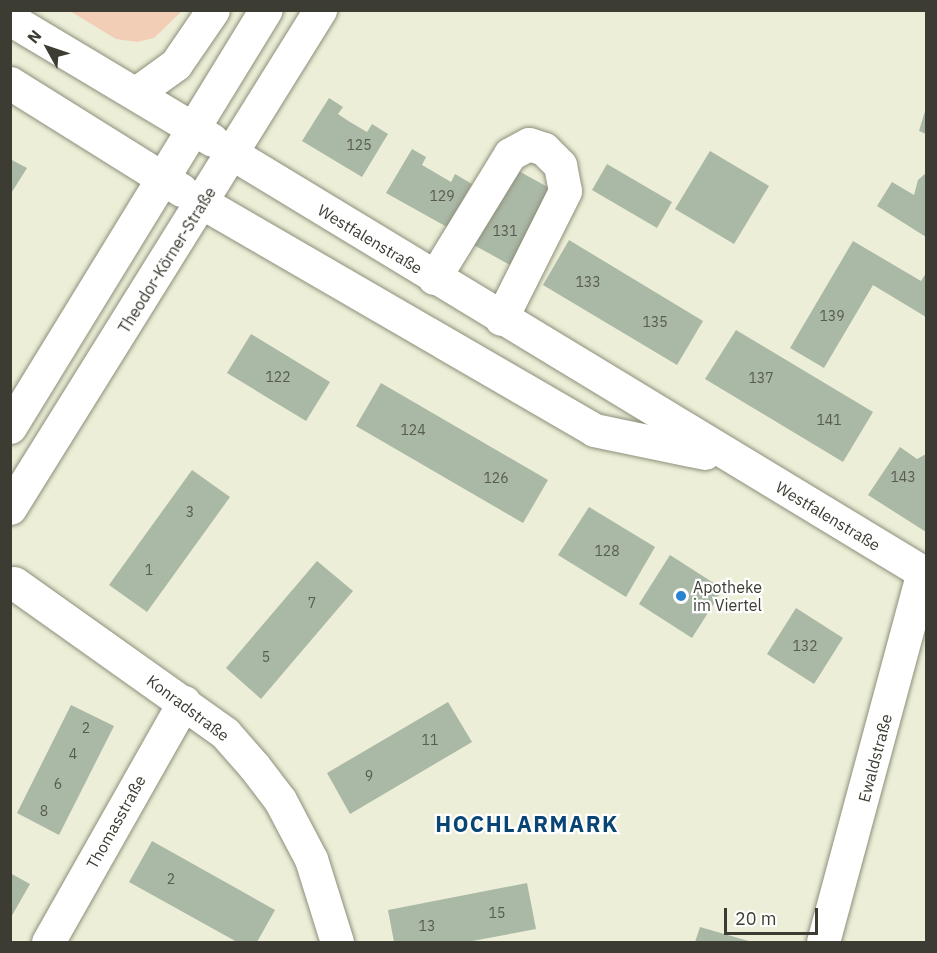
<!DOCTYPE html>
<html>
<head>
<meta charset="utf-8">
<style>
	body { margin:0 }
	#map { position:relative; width:937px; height:953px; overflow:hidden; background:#eceed7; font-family:"IBM Plex Sans",sans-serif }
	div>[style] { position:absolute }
	.green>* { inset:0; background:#f3ceb6 }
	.building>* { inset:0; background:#aab8a6 }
	.roads { filter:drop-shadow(0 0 2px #8d8f7a) drop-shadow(0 0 2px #8d8f7a) }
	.minor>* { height:33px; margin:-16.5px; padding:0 16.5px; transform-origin:16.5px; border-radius:16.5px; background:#fff }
	.major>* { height:33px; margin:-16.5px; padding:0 16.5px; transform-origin:16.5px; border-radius:16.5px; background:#fff }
	.dots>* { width:16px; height:16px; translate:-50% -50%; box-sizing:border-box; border:3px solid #fff; border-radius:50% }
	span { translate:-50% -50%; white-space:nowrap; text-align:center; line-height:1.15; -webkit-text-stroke:4.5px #fff; paint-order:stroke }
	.number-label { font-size:14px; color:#585b50 }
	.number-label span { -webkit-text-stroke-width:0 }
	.street-label { font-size:16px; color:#3c3c33 }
	.poi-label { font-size:16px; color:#3c3c33 }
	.left { translate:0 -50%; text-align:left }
	.district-label { font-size:22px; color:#084474; font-weight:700; letter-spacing:1.5px }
	.frame { position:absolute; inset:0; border:12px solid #3c3c33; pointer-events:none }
	.north { position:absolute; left:18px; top:18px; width:60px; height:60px; -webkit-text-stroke:4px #fff; paint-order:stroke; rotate:310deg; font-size:16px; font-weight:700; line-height:24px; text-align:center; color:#3c3c33 }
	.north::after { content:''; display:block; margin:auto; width:21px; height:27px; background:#3c3c33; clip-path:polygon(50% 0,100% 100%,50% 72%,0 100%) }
	.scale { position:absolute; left:724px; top:908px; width:94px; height:27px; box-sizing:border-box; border:3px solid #3c3c33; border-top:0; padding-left:8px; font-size:18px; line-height:21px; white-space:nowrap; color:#3c3c33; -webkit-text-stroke:4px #fff; paint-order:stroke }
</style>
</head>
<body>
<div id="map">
	<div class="green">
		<i style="clip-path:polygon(70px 11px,182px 11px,154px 38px,137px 42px,116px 39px)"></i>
	</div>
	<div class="building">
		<i style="clip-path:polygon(329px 98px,343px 107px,338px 114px,350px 122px,367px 132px,372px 124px,388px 134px,362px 177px,302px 141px)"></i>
		<i style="clip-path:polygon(926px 108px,926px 134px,919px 131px)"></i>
		<i style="clip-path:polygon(412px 149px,426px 157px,422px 165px,451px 182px,455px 174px,472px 184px,447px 227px,386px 193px)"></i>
		<i style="clip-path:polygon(710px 151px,769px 186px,734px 244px,675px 209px)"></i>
		<i style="clip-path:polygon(10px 159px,27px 168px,10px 195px)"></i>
		<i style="clip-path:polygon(607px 164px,672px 202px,657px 228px,592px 190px)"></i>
		<i style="clip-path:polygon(515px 169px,555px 191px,512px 266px,472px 244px)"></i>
		<i style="clip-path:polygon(926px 173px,926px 237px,877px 206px,892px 182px,914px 195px,918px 180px)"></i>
		<i style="clip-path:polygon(569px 240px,703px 321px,677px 365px,543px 285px)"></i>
		<i style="clip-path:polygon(853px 241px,921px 281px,926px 273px,926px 317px,873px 285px,824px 368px,790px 348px)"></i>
		<i style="clip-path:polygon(736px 330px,873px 412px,843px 462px,705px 379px)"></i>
		<i style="clip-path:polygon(251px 334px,330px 382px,306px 421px,227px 373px)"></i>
		<i style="clip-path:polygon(381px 383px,548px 480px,523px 523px,356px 426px)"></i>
		<i style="clip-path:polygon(900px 447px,917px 459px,926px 454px,926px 532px,868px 495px)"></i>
		<i style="clip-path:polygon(192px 470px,230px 497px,147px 612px,109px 585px)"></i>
		<i style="clip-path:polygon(589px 507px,655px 547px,626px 597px,558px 555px)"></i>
		<i style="clip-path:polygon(670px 555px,723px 589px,692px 638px,639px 604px)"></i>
		<i style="clip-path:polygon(317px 561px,353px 591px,261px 699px,226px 668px)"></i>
		<i style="clip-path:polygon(796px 608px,843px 638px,814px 684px,767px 654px)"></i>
		<i style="clip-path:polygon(448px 702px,472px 742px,350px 814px,327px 773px)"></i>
		<i style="clip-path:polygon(71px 705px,114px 726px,59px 835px,17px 813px)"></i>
		<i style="clip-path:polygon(152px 841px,275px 910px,257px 942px,237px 942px,129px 882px)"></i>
		<i style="clip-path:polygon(10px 873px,30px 884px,10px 919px)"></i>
		<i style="clip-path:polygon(527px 883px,536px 929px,467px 942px,394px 942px,388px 910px)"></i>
		<i style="clip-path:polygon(700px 927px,752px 942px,695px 942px)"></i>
	</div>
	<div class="roads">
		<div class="minor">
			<i style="left:233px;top:154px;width:810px;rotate:31.22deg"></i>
			<i style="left:203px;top:203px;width:452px;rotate:30.1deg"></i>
			<i style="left:594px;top:430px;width:113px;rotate:11.7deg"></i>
			<i style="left:434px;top:278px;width:145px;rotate:-58.5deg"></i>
			<i style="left:510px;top:154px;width:21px;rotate:-28deg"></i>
			<i style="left:529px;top:144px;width:16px;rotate:18deg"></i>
			<i style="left:544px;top:149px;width:23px;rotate:45deg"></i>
			<i style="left:560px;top:165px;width:26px;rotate:79deg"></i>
			<i style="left:565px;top:191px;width:143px;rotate:116.6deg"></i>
			<i style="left:14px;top:583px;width:259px;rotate:35.4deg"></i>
			<i style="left:225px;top:733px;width:44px;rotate:48.7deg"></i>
			<i style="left:254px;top:766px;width:43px;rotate:52.6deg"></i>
			<i style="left:280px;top:800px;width:67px;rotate:62.3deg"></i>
			<i style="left:311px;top:859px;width:87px;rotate:72.6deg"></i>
			<i style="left:48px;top:942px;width:276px;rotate:-60.5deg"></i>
			<i style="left:823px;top:942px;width:383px;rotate:-74.9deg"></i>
		</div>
		<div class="major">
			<i style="left:10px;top:19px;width:235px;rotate:30.9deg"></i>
			<i style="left:10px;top:83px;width:202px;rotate:32deg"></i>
			<i style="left:136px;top:93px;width:49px;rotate:-35.9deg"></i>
			<i style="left:176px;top:64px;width:65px;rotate:-55.6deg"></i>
			<i style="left:10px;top:427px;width:489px;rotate:-58.5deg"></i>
			<i style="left:10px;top:508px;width:587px;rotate:-58.1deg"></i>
		</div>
	</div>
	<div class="dots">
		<i style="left:681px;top:596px;background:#2a82d0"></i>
	</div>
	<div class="number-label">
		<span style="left:359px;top:145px">125</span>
		<span style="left:442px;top:196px">129</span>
		<span style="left:505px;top:231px">131</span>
		<span style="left:588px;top:282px">133</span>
		<span style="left:832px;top:316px">139</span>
		<span style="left:655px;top:322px">135</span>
		<span style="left:278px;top:377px">122</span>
		<span style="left:761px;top:378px">137</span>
		<span style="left:829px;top:420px">141</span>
		<span style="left:413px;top:430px">124</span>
		<span style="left:903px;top:477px">143</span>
		<span style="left:496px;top:478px">126</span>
		<span style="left:190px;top:512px">3</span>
		<span style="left:607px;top:551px">128</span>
		<span style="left:149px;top:570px">1</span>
		<span style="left:312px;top:603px">7</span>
		<span style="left:805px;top:646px">132</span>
		<span style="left:266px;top:657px">5</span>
		<span style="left:86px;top:728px">2</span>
		<span style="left:430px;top:740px">11</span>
		<span style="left:73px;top:754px">4</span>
		<span style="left:369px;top:776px">9</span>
		<span style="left:58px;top:784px">6</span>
		<span style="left:44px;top:811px">8</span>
		<span style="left:171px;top:879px">2</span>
		<span style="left:497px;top:913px">15</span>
		<span style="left:427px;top:926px">13</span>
	</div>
	<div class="street-label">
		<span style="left:370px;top:239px;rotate:31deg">Westfalenstraße</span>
		<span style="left:167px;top:260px;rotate:-58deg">Theodor-Körner-Straße</span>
		<span style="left:828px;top:516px;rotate:31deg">Westfalenstraße</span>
		<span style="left:188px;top:708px;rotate:37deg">Konradstraße</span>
		<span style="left:875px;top:758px;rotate:-75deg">Ewaldstraße</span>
		<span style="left:116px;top:822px;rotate:-61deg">Thomasstraße</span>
	</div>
	<div class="poi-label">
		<span class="left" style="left:693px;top:596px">Apotheke<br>im Viertel</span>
	</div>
	<div class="district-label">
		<span style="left:527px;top:824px">HOCHLARMARK</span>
	</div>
	<div class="frame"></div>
	<div class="north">N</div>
	<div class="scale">20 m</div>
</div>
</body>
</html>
